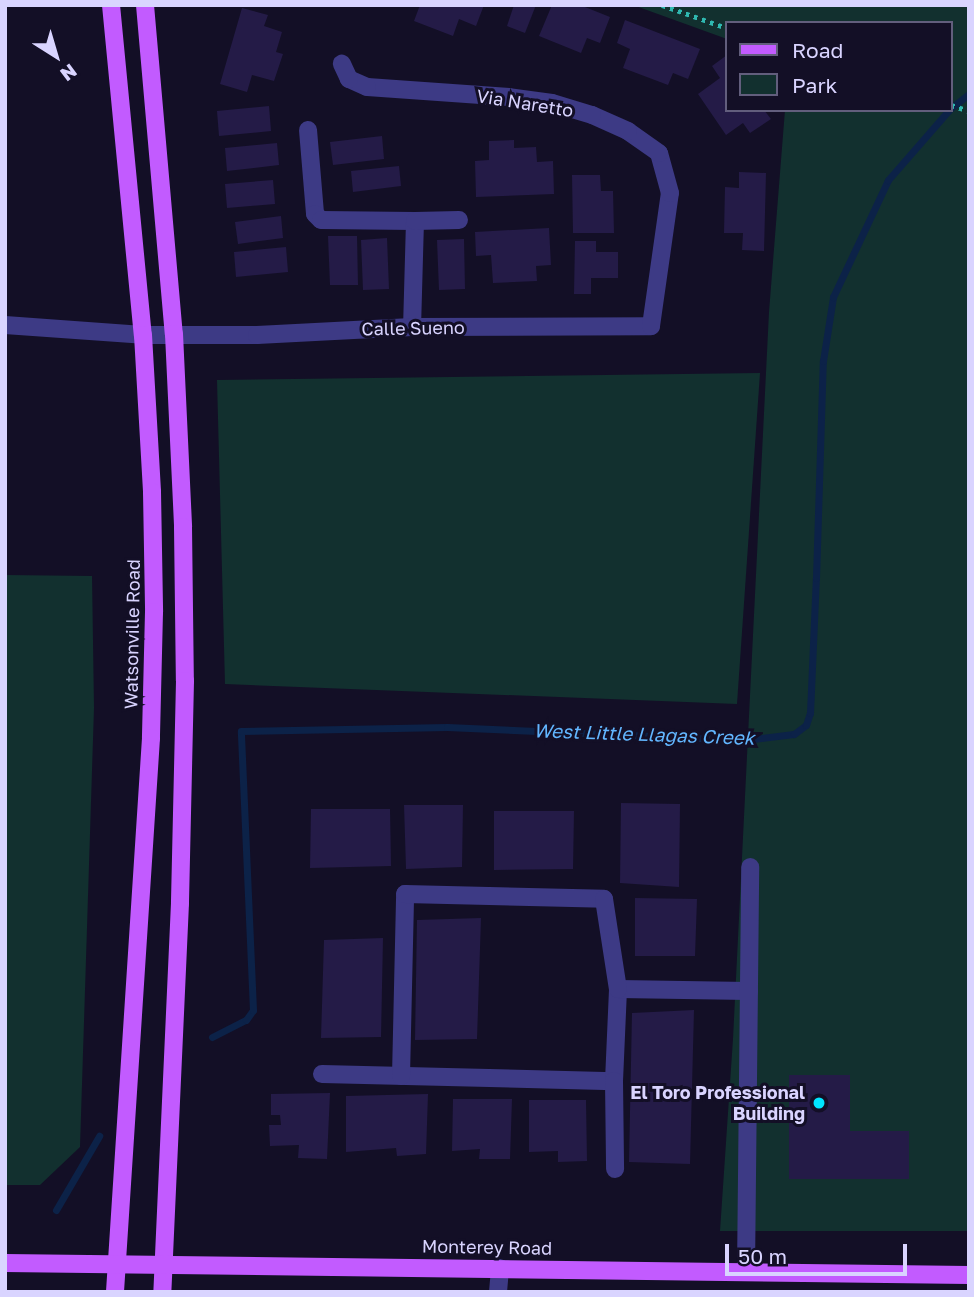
<!DOCTYPE html>
<html>
<head>
<meta charset="utf-8">
<style>
	body { margin:0 }
	#map { position:relative; width:974px; height:1297px; overflow:hidden; background:#130f26; font-family:"Golos Text",sans-serif }
	div>[style] { position:absolute }
	.green>* { inset:0; background:#12302f }
	.stream>* { height:7px; margin:-3.5px; padding:0 3.5px; transform-origin:3.5px; border-radius:3.5px; background:#0c2248 }
	.building>* { inset:0; background:#241b47 }
	.path>* { height:4.5px; margin-top:-2.25px; transform-origin:0; background:repeating-linear-gradient(90deg,#2fb8b0 0 3.5px,transparent 0 8.5px) }
	.minor>* { height:18px; margin:-9px; padding:0 9px; transform-origin:9px; border-radius:9px; background:#3d3a85 }
	.major>* { height:18px; margin:-9px; padding:0 9px; transform-origin:9px; border-radius:9px; background:#c25bff }
	.dots>* { width:19px; height:19px; translate:-50% -50%; box-sizing:border-box; border:4px solid #130f26; border-radius:50% }
	span { translate:-50% -50%; white-space:nowrap; text-align:center; line-height:1.15; -webkit-text-stroke:6px #130f26; paint-order:stroke }
	.street-label { font-size:18px; color:#d9d4ff }
	.poi-label { font-size:18px; color:#d9d4ff; font-weight:700 }
	.right { translate:-100% -50%; text-align:right }
	.water-label { font-size:19px; color:#62b6ff; font-style:italic }
	.frame { position:absolute; inset:0; border:7px solid #d9d4ff; pointer-events:none }
	.legend { position:absolute; left:725px; top:21px; width:228px; height:91px; box-sizing:border-box; background:#130f26; border:2px solid #625e7d; margin:0; padding:9px 12px; list-style:none; font-size:21px; color:#d9d4ff }
	.legend li { display:flex; align-items:center; gap:14px; height:35px }
	.legend b { width:35px; border:2px solid #625e7d }
	.north { position:absolute; left:21px; top:21px; width:70px; height:70px; -webkit-text-stroke:5px #130f26; paint-order:stroke; rotate:143deg; font-size:19px; font-weight:700; line-height:28px; text-align:center; color:#d9d4ff }
	.north::after { content:''; display:block; margin:auto; width:24px; height:32px; background:#d9d4ff; clip-path:polygon(50% 0,100% 100%,50% 72%,0 100%) }
	.scale { position:absolute; left:725px; top:1244px; width:182px; height:32px; box-sizing:border-box; border:4px solid #d9d4ff; border-top:0; padding-left:9px; font-size:21px; line-height:24px; white-space:nowrap; color:#d9d4ff; -webkit-text-stroke:5px #130f26; paint-order:stroke }
</style>
</head>
<body>
<div id="map">
	<div class="green">
		<i style="clip-path:polygon(633px 5px,969px 5px,969px 1231px,720px 1231px,733px 1039px,769px 312px,785px 110px,951px 110px,951px 23px,727px 23px,727px 39px)"></i>
		<i style="clip-path:polygon(760px 373px,737px 704px,225px 684px,217px 380px)"></i>
		<i style="clip-path:polygon(5px 575px,92px 576px,94px 708px,80px 1147px,40px 1185px,5px 1185px)"></i>
	</div>
	<div class="stream">
		<i style="left:951px;top:108px;width:23px;rotate:-38deg"></i>
		<i style="left:212px;top:1037px;width:38px;rotate:-27deg"></i>
		<i style="left:246px;top:1020px;width:12px;rotate:-55deg"></i>
		<i style="left:253px;top:1010px;width:279px;rotate:-92.5deg"></i>
		<i style="left:241px;top:731px;width:206px;rotate:-1.1deg"></i>
		<i style="left:447px;top:727px;width:298px;rotate:2.5deg"></i>
		<i style="left:745px;top:740px;width:49px;rotate:-7deg"></i>
		<i style="left:794px;top:734px;width:15px;rotate:-37deg"></i>
		<i style="left:806px;top:725px;width:13px;rotate:-72deg"></i>
		<i style="left:810px;top:713px;width:135px;rotate:-87.5deg"></i>
		<i style="left:816px;top:578px;width:217px;rotate:-88.2deg"></i>
		<i style="left:823px;top:361px;width:65px;rotate:-81.1deg"></i>
		<i style="left:833px;top:297px;width:129px;rotate:-64.8deg"></i>
		<i style="left:888px;top:180px;width:93px;rotate:-48.9deg"></i>
		<i style="left:56px;top:1210px;width:86px;rotate:-59.8deg"></i>
	</div>
	<div class="building">
		<i style="clip-path:polygon(420px 5px,484px 5px,476px 26px,459px 19px,453px 36px,414px 21px)"></i>
		<i style="clip-path:polygon(514px 5px,536px 5px,525px 33px,507px 26px)"></i>
		<i style="clip-path:polygon(552px 5px,580px 5px,610px 17px,600px 43px,587px 38px,581px 53px,539px 36px)"></i>
		<i style="clip-path:polygon(242px 8px,268px 15px,264px 26px,282px 32px,276px 52px,283px 54px,274px 81px,252px 75px,247px 92px,220px 84px)"></i>
		<i style="clip-path:polygon(625px 20px,700px 49px,688px 79px,673px 73px,668px 85px,623px 68px,630px 49px,617px 43px)"></i>
		<i style="clip-path:polygon(727px 55px,727px 110px,764px 110px,771px 119px,750px 133px,743px 123px,726px 135px,698px 94px,720px 78px,712px 66px)"></i>
		<i style="clip-path:polygon(269px 106px,271px 131px,219px 136px,217px 111px)"></i>
		<i style="clip-path:polygon(382px 136px,384px 159px,333px 165px,330px 142px)"></i>
		<i style="clip-path:polygon(514px 140px,514px 148px,536px 147px,537px 162px,553px 161px,554px 194px,476px 197px,475px 161px,489px 160px,489px 141px)"></i>
		<i style="clip-path:polygon(277px 143px,279px 165px,227px 171px,225px 148px)"></i>
		<i style="clip-path:polygon(399px 166px,401px 186px,353px 192px,351px 171px)"></i>
		<i style="clip-path:polygon(739px 172px,766px 173px,764px 251px,742px 250px,743px 233px,724px 233px,725px 187px,739px 188px)"></i>
		<i style="clip-path:polygon(572px 175px,600px 175px,601px 191px,613px 191px,614px 233px,573px 233px)"></i>
		<i style="clip-path:polygon(273px 180px,275px 204px,227px 208px,225px 184px)"></i>
		<i style="clip-path:polygon(281px 216px,283px 238px,238px 244px,235px 222px)"></i>
		<i style="clip-path:polygon(549px 228px,551px 265px,536px 266px,537px 281px,493px 283px,491px 255px,476px 256px,475px 232px)"></i>
		<i style="clip-path:polygon(328px 236px,357px 236px,358px 285px,330px 285px)"></i>
		<i style="clip-path:polygon(387px 238px,389px 289px,363px 290px,361px 240px)"></i>
		<i style="clip-path:polygon(464px 239px,465px 289px,439px 290px,437px 240px)"></i>
		<i style="clip-path:polygon(575px 241px,596px 241px,596px 252px,618px 252px,618px 278px,591px 278px,591px 294px,574px 294px)"></i>
		<i style="clip-path:polygon(286px 247px,288px 272px,236px 277px,234px 252px)"></i>
		<i style="clip-path:polygon(621px 803px,680px 804px,679px 887px,620px 883px)"></i>
		<i style="clip-path:polygon(404px 805px,463px 805px,462px 867px,406px 869px)"></i>
		<i style="clip-path:polygon(311px 809px,390px 809px,391px 866px,310px 868px)"></i>
		<i style="clip-path:polygon(494px 811px,574px 811px,573px 869px,494px 870px)"></i>
		<i style="clip-path:polygon(635px 898px,697px 899px,695px 956px,635px 956px)"></i>
		<i style="clip-path:polygon(481px 918px,477px 1039px,415px 1040px,417px 920px)"></i>
		<i style="clip-path:polygon(383px 938px,381px 1037px,321px 1038px,324px 940px)"></i>
		<i style="clip-path:polygon(694px 1010px,690px 1164px,629px 1162px,632px 1013px)"></i>
		<i style="clip-path:polygon(789px 1075px,850px 1075px,850px 1131px,909px 1131px,909px 1179px,789px 1179px)"></i>
		<i style="clip-path:polygon(330px 1093px,327px 1159px,298px 1158px,299px 1145px,270px 1146px,269px 1125px,281px 1125px,280px 1115px,271px 1115px,271px 1094px)"></i>
		<i style="clip-path:polygon(428px 1094px,426px 1154px,397px 1156px,396px 1148px,346px 1152px,346px 1096px)"></i>
		<i style="clip-path:polygon(453px 1099px,512px 1099px,510px 1159px,479px 1159px,480px 1149px,452px 1151px)"></i>
		<i style="clip-path:polygon(529px 1100px,586px 1100px,587px 1161px,558px 1162px,558px 1151px,529px 1152px)"></i>
	</div>
	<div class="path">
		<i style="left:662px;top:5px;width:69px;rotate:19.5deg"></i>
		<i style="left:951px;top:105px;width:19px;rotate:18deg"></i>
	</div>
	<div class="minor">
		<i style="left:308px;top:130px;width:84px;rotate:85.2deg"></i>
		<i style="left:315px;top:214px;width:8px;rotate:45deg"></i>
		<i style="left:321px;top:220px;width:94px;rotate:0.6deg"></i>
		<i style="left:415px;top:221px;width:106px;rotate:91.6deg"></i>
		<i style="left:415px;top:221px;width:44px;rotate:-1.3deg"></i>
		<i style="left:5px;top:325px;width:138px;rotate:4.1deg"></i>
		<i style="left:143px;top:335px;width:114px"></i>
		<i style="left:257px;top:335px;width:155px;rotate:-3deg"></i>
		<i style="left:412px;top:327px;width:239px;rotate:-0.2deg"></i>
		<i style="left:651px;top:326px;width:134px;rotate:-81.9deg"></i>
		<i style="left:670px;top:193px;width:41px;rotate:-105.4deg"></i>
		<i style="left:659px;top:153px;width:38px;rotate:-145deg"></i>
		<i style="left:628px;top:131px;width:39px;rotate:-156deg"></i>
		<i style="left:592px;top:115px;width:42px;rotate:-163.3deg"></i>
		<i style="left:552px;top:103px;width:43px;rotate:-172.1deg"></i>
		<i style="left:509px;top:97px;width:142px;rotate:-176deg"></i>
		<i style="left:367px;top:87px;width:20px;rotate:-156deg"></i>
		<i style="left:349px;top:79px;width:17px;rotate:-115deg"></i>
		<i style="left:322px;top:1074px;width:292px;rotate:1.4deg"></i>
		<i style="left:614px;top:1081px;width:92px;rotate:-87.5deg"></i>
		<i style="left:618px;top:989px;width:131px;rotate:0.9deg"></i>
		<i style="left:401px;top:1076px;width:182px;rotate:-88.7deg"></i>
		<i style="left:405px;top:894px;width:199px;rotate:1.4deg"></i>
		<i style="left:604px;top:899px;width:91px;rotate:81.2deg"></i>
		<i style="left:614px;top:1081px;width:88px;rotate:89.3deg"></i>
		<i style="left:746px;top:1271px;width:404px;rotate:-89.4deg"></i>
		<i style="left:498px;top:1292px;width:24px;rotate:-85deg"></i>
	</div>
	<div class="major">
		<i style="left:111px;top:5px;width:332px;rotate:84.5deg"></i>
		<i style="left:143px;top:335px;width:157px;rotate:86.7deg"></i>
		<i style="left:152px;top:492px;width:120px;rotate:89deg"></i>
		<i style="left:154px;top:612px;width:126px;rotate:91.4deg"></i>
		<i style="left:151px;top:738px;width:555px;rotate:93.72deg"></i>
		<i style="left:145px;top:5px;width:330px;rotate:85deg"></i>
		<i style="left:174px;top:334px;width:193px;rotate:87.3deg"></i>
		<i style="left:183px;top:527px;width:154px;rotate:89.3deg"></i>
		<i style="left:185px;top:681px;width:222px;rotate:91.3deg"></i>
		<i style="left:180px;top:903px;width:389px;rotate:92.6deg"></i>
		<i style="left:5px;top:1263px;width:964px;rotate:0.71deg"></i>
	</div>
	<div class="dots">
		<i style="left:819px;top:1103px;background:#00e5ff"></i>
	</div>
	<div class="street-label">
		<span style="left:525px;top:103px;rotate:9deg">Via Naretto</span>
		<span style="left:413px;top:328px;rotate:-1deg">Calle Sueno</span>
		<span style="left:132px;top:634px;rotate:-89deg">Watsonville Road</span>
		<span style="left:487px;top:1247px;rotate:1deg">Monterey Road</span>
	</div>
	<div class="poi-label">
		<span class="right" style="left:805px;top:1103px">El Toro Professional<br>Building</span>
	</div>
	<div class="water-label">
		<span style="left:644px;top:734px;rotate:2deg">West Little Llagas Creek</span>
	</div>
	<div class="frame"></div>
	<ul class="legend">
	<li><b style="height:9px;background:#c25bff"></b>Road</li>
	<li><b style="height:19px;background:#12302f"></b>Park</li>
	</ul>
	<div class="north">N</div>
	<div class="scale">50 m</div>
</div>
</body>
</html>
